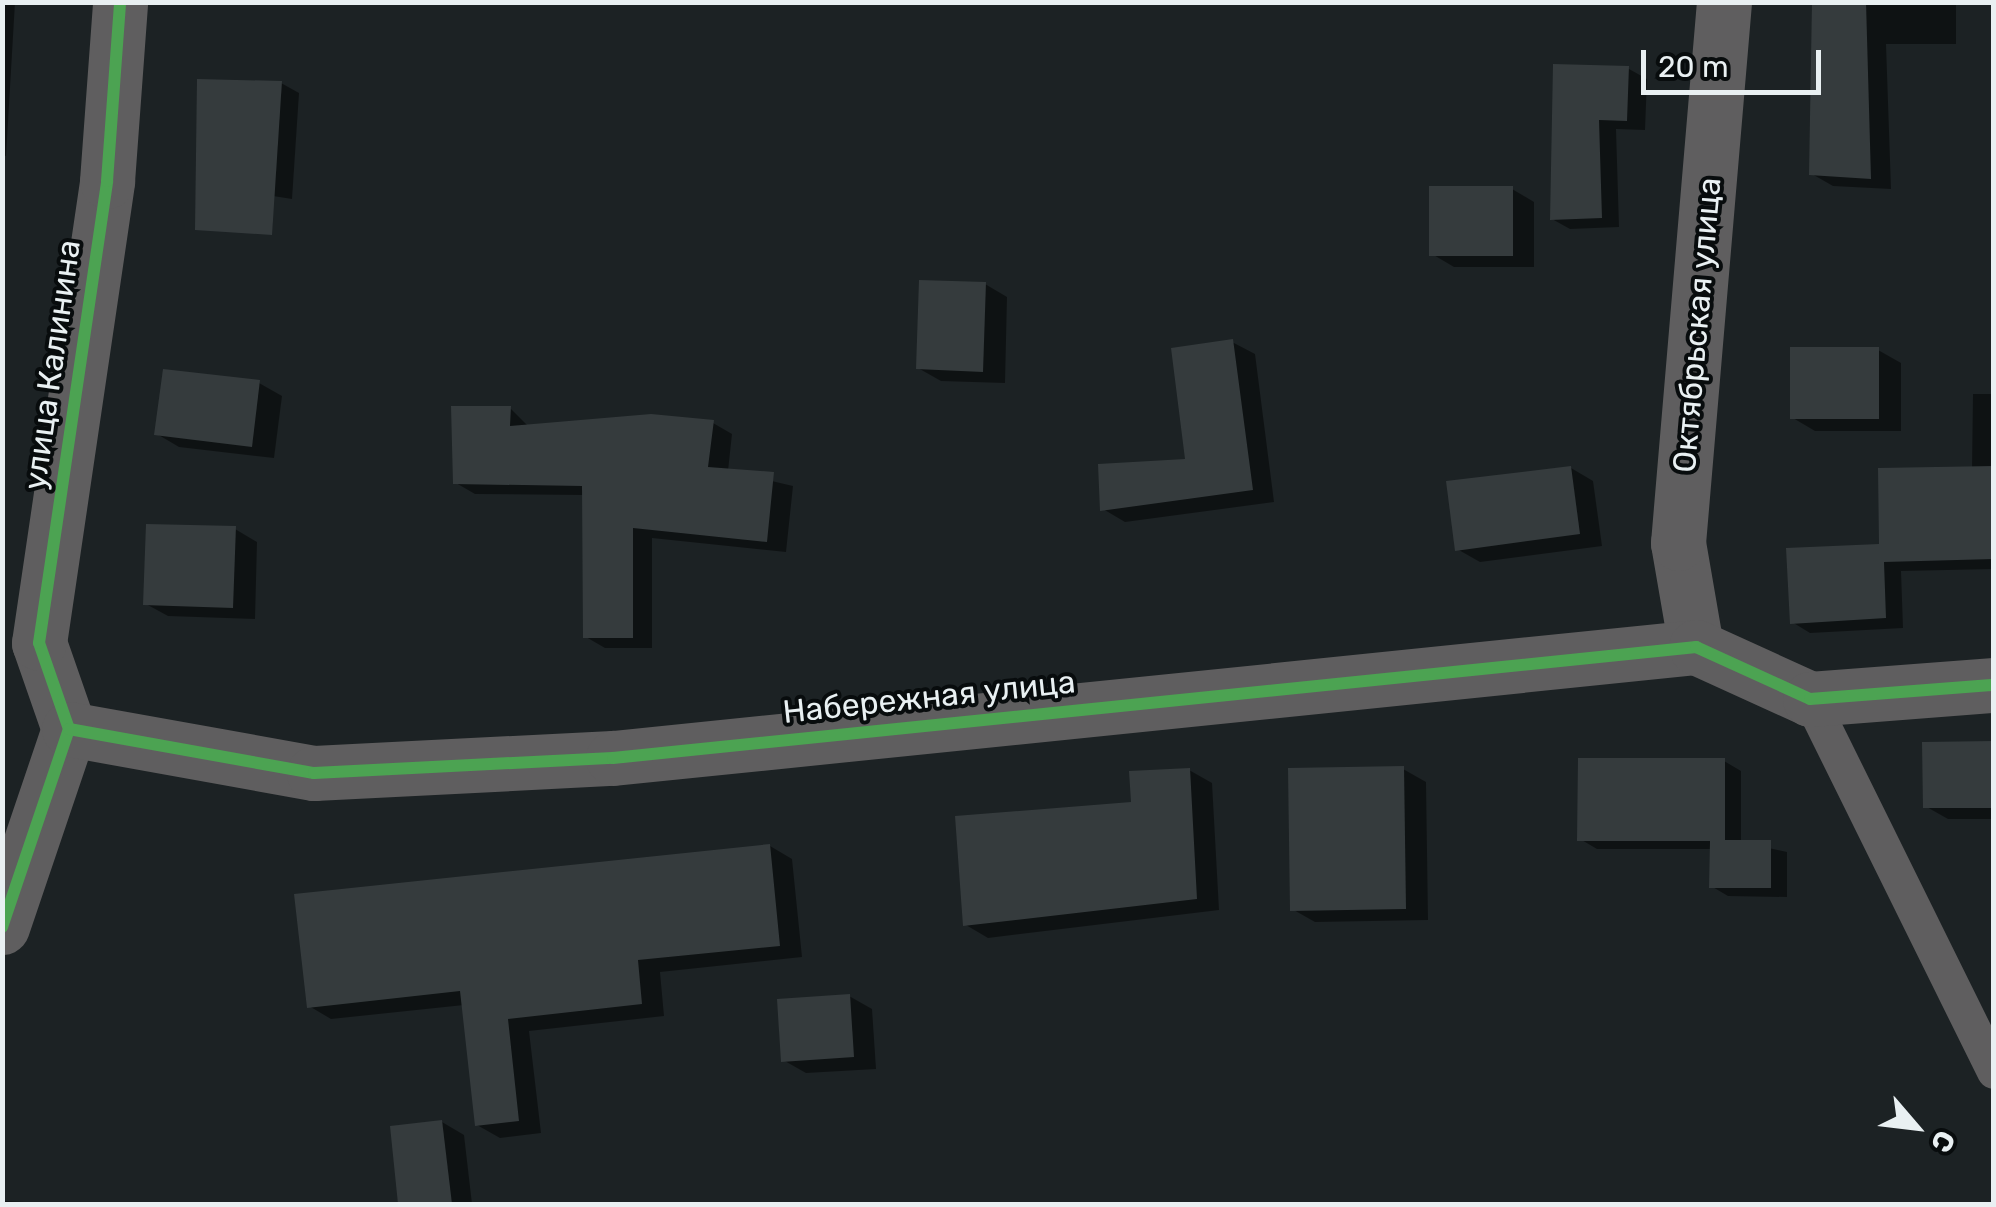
<!DOCTYPE html>
<html>
<head>
<meta charset="utf-8">
<style>
	body { margin:0 }
	#map { position:relative; width:1996px; height:1207px; overflow:hidden; background:#1c2224; font-family:Rubik,sans-serif }
	div>[style] { position:absolute }
	.shadow>* { inset:0; background:#0007 }
	.building>* { inset:0; background:#353b3d }
	.lane>* { height:35px; margin:-17.5px; padding:0 17.5px; transform-origin:17.5px; border-radius:17.5px; background:#5f5e5f }
	.street>* { height:55px; margin:-27.5px; padding:0 27.5px; transform-origin:27.5px; border-radius:27.5px; background:#5f5e5f }
	.cycleway>* { height:12px; margin:-6px; padding:0 6px; transform-origin:6px; border-radius:6px; background:#4ca352 }
	span { translate:-50% -50%; white-space:nowrap; text-align:center; line-height:1.15; -webkit-text-stroke:8px #080c0d; paint-order:stroke }
	.street-label { font-size:32px; color:#e9f0f2 }
	.frame { position:absolute; inset:0; border:5px solid #e9f0f2; pointer-events:none }
	.north { position:absolute; left:1866px; top:1077px; width:100px; height:100px; -webkit-text-stroke:8px #080c0d; paint-order:stroke; rotate:118deg; font-size:28px; font-weight:700; line-height:40px; text-align:center; color:#e9f0f2 }
	.north::after { content:''; display:block; margin:auto; width:35px; height:45px; background:#e9f0f2; clip-path:polygon(50% 0,100% 100%,50% 72%,0 100%) }
	.scale { position:absolute; left:1641px; top:50px; width:180px; height:45px; box-sizing:border-box; border:5px solid #e9f0f2; border-top:0; padding-left:12px; font-size:30px; line-height:35px; white-space:nowrap; color:#e9f0f2; -webkit-text-stroke:8px #080c0d; paint-order:stroke }
</style>
</head>
<body>
<div id="map">
	<div class="shadow">
		<i style="clip-path:polygon(2px 2px,15px 2px,6px 156px,2px 155px)"></i>
		<i style="clip-path:polygon(1813px 2px,1956px 2px,1956px 44px,1886px 44px,1891px 189px,1833px 186px,1812px 174px)"></i>
		<i style="clip-path:polygon(1555px 66px,1629px 69px,1647px 79px,1645px 130px,1616px 129px,1619px 227px,1570px 229px,1552px 219px)"></i>
		<i style="clip-path:polygon(281px 83px,299px 93px,292px 199px,216px 187px)"></i>
		<i style="clip-path:polygon(1512px 189px,1534px 202px,1534px 267px,1454px 267px,1432px 254px)"></i>
		<i style="clip-path:polygon(985px 284px,1007px 297px,1005px 383px,941px 381px,918px 368px)"></i>
		<i style="clip-path:polygon(1232px 342px,1255px 354px,1274px 502px,1125px 522px,1103px 509px,1188px 461px)"></i>
		<i style="clip-path:polygon(1878px 350px,1901px 363px,1901px 431px,1815px 431px,1793px 418px)"></i>
		<i style="clip-path:polygon(259px 383px,282px 396px,274px 458px,179px 447px,157px 434px)"></i>
		<i style="clip-path:polygon(1973px 394px,1994px 394px,1994px 569px,1901px 571px,1903px 628px,1810px 633px,1792px 622px,1972px 469px)"></i>
		<i style="clip-path:polygon(510px 408px,529px 427px,713px 423px,732px 434px,728px 471px,793px 486px,786px 552px,652px 538px,652px 648px,605px 648px,586px 637px,584px 495px,475px 494px,456px 483px)"></i>
		<i style="clip-path:polygon(1571px 468px,1593px 481px,1602px 546px,1480px 562px,1457px 549px)"></i>
		<i style="clip-path:polygon(235px 529px,257px 542px,255px 619px,168px 616px,146px 604px)"></i>
		<i style="clip-path:polygon(1994px 744px,1994px 819px,1948px 819px,1925px 806px)"></i>
		<i style="clip-path:polygon(1724px 761px,1741px 771px,1741px 842px,1787px 852px,1787px 897px,1728px 896px,1711px 886px,1712px 849px,1597px 849px,1580px 839px)"></i>
		<i style="clip-path:polygon(1403px 769px,1426px 782px,1428px 920px,1315px 922px,1292px 909px)"></i>
		<i style="clip-path:polygon(1189px 770px,1212px 783px,1219px 910px,988px 938px,966px 925px)"></i>
		<i style="clip-path:polygon(770px 846px,792px 859px,802px 957px,660px 972px,664px 1016px,529px 1031px,541px 1133px,500px 1138px,477px 1125px,464px 1005px,331px 1019px,309px 1006px)"></i>
		<i style="clip-path:polygon(849px 996px,872px 1009px,876px 1069px,806px 1073px,783px 1060px)"></i>
		<i style="clip-path:polygon(442px 1122px,464px 1135px,472px 1204px,400px 1204px,392px 1128px)"></i>
		<i style="clip-path:polygon(2px 1201px,69px 1204px,2px 1204px)"></i>
	</div>
	<div class="building">
		<i style="clip-path:polygon(1812px 2px,1866px 2px,1871px 179px,1809px 175px)"></i>
		<i style="clip-path:polygon(1553px 64px,1629px 66px,1627px 121px,1599px 120px,1602px 218px,1550px 220px)"></i>
		<i style="clip-path:polygon(197px 79px,282px 81px,272px 235px,195px 230px)"></i>
		<i style="clip-path:polygon(1429px 186px,1513px 186px,1513px 256px,1429px 256px)"></i>
		<i style="clip-path:polygon(919px 280px,986px 282px,983px 372px,916px 369px)"></i>
		<i style="clip-path:polygon(1233px 339px,1253px 490px,1100px 511px,1098px 464px,1185px 459px,1171px 348px)"></i>
		<i style="clip-path:polygon(1790px 347px,1879px 347px,1879px 419px,1790px 419px)"></i>
		<i style="clip-path:polygon(163px 369px,260px 380px,252px 447px,154px 435px)"></i>
		<i style="clip-path:polygon(451px 406px,511px 406px,510px 426px,651px 414px,714px 420px,708px 467px,774px 472px,767px 542px,633px 528px,633px 638px,583px 638px,582px 486px,453px 484px)"></i>
		<i style="clip-path:polygon(1571px 466px,1580px 534px,1455px 551px,1446px 481px)"></i>
		<i style="clip-path:polygon(1994px 466px,1994px 559px,1884px 562px,1886px 618px,1790px 624px,1786px 548px,1879px 544px,1878px 468px)"></i>
		<i style="clip-path:polygon(146px 524px,236px 526px,233px 608px,143px 605px)"></i>
		<i style="clip-path:polygon(1994px 741px,1994px 808px,1923px 808px,1922px 742px)"></i>
		<i style="clip-path:polygon(1578px 758px,1725px 758px,1725px 840px,1771px 840px,1771px 888px,1709px 888px,1710px 841px,1577px 841px)"></i>
		<i style="clip-path:polygon(1404px 766px,1406px 909px,1290px 911px,1288px 768px)"></i>
		<i style="clip-path:polygon(1190px 768px,1197px 899px,963px 926px,955px 816px,1131px 802px,1129px 771px)"></i>
		<i style="clip-path:polygon(770px 844px,780px 946px,638px 960px,642px 1004px,508px 1019px,519px 1121px,475px 1126px,460px 991px,307px 1008px,294px 894px)"></i>
		<i style="clip-path:polygon(850px 994px,854px 1057px,781px 1062px,777px 999px)"></i>
		<i style="clip-path:polygon(442px 1120px,452px 1204px,398px 1204px,390px 1126px)"></i>
	</div>
	<div class="lane">
		<i style="left:1810px;top:699px;width:415px;rotate:63.7deg"></i>
	</div>
	<div class="street">
		<i style="left:1696px;top:647px;width:106px;rotate:-99.8deg"></i>
		<i style="left:1678px;top:543px;width:543px;rotate:-85.14deg"></i>
		<i style="left:69px;top:729px;width:91px;rotate:-109.2deg"></i>
		<i style="left:39px;top:643px;width:467px;rotate:-81.6deg"></i>
		<i style="left:107px;top:181px;width:179px;rotate:-85.8deg"></i>
		<i style="left:2px;top:927px;width:209px;rotate:-71.3deg"></i>
		<i style="left:69px;top:729px;width:249px;rotate:10.2deg"></i>
		<i style="left:314px;top:773px;width:299px;rotate:-2.9deg"></i>
		<i style="left:613px;top:758px;width:1089px;rotate:-5.85deg"></i>
		<i style="left:1696px;top:647px;width:125px;rotate:24.5deg"></i>
		<i style="left:1810px;top:699px;width:185px;rotate:-4.4deg"></i>
	</div>
	<div class="cycleway">
		<i style="left:69px;top:729px;width:91px;rotate:-109.2deg"></i>
		<i style="left:39px;top:643px;width:467px;rotate:-81.6deg"></i>
		<i style="left:107px;top:181px;width:179px;rotate:-85.8deg"></i>
		<i style="left:2px;top:927px;width:209px;rotate:-71.3deg"></i>
		<i style="left:69px;top:729px;width:249px;rotate:10.2deg"></i>
		<i style="left:314px;top:773px;width:299px;rotate:-2.9deg"></i>
		<i style="left:613px;top:758px;width:1089px;rotate:-5.85deg"></i>
		<i style="left:1696px;top:647px;width:125px;rotate:24.5deg"></i>
		<i style="left:1810px;top:699px;width:185px;rotate:-4.4deg"></i>
	</div>
	<div class="street-label">
		<span style="left:1697px;top:325px;rotate:-85deg">Октябрьская улица</span>
		<span style="left:52px;top:365px;rotate:-82deg">улица Калинина</span>
		<span style="left:929px;top:697px;rotate:-6deg">Набережная улица</span>
	</div>
	<div class="frame"></div>
	<div class="north">С</div>
	<div class="scale">20 m</div>
</div>
</body>
</html>
